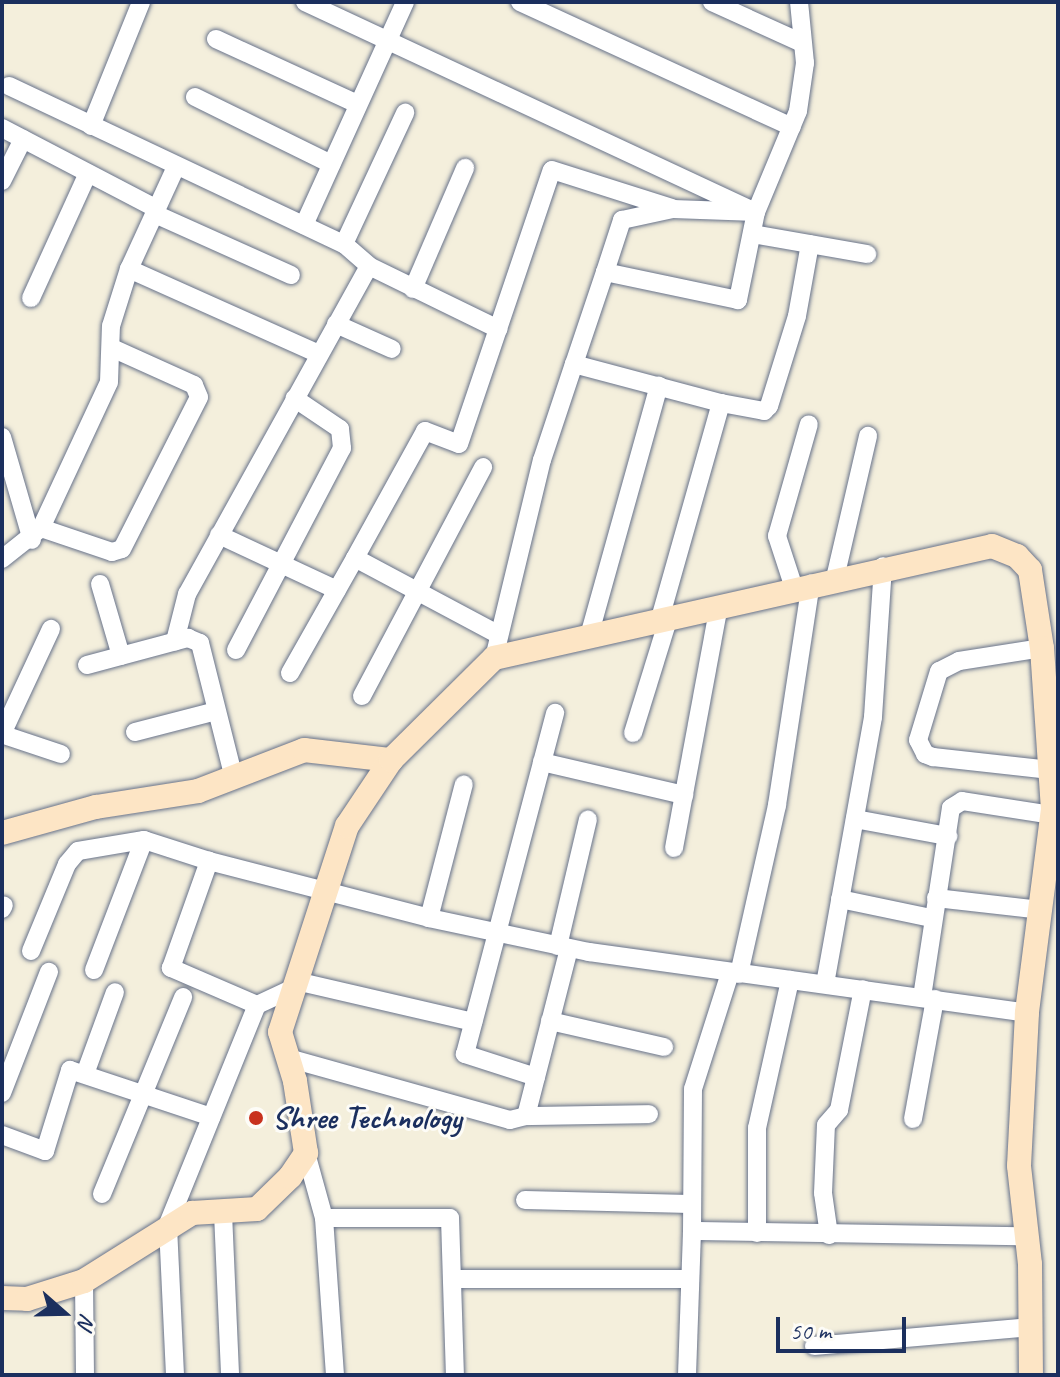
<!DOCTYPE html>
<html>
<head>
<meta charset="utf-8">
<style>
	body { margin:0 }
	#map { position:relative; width:1060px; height:1377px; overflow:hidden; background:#f4efdc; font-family:Caveat,sans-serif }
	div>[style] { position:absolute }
	.roads { filter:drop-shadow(0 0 2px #67728a) drop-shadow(0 0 2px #67728a) }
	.street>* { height:18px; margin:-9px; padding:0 9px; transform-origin:9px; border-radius:9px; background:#fff }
	.secondary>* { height:24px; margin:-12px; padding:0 12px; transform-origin:12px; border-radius:12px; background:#fde5c5 }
	.dots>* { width:22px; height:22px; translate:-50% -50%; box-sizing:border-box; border:4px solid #fdfcf7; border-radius:50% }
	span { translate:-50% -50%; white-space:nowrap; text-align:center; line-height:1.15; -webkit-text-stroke:6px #fdfcf7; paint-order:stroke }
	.poi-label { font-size:32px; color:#1b2f5e; font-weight:700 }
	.left { translate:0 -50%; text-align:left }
	.frame { position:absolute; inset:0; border:4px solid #1b2f5e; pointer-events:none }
	.north { position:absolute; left:24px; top:1273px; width:80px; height:80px; -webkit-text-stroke:6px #fdfcf7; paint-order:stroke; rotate:110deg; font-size:22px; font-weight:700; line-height:32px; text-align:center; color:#1b2f5e }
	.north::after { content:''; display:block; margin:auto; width:28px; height:36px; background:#1b2f5e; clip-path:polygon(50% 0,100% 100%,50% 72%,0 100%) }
	.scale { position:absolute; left:776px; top:1317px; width:130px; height:36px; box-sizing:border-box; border:4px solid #1b2f5e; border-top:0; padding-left:10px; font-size:24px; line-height:28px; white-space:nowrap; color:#1b2f5e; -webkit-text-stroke:6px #fdfcf7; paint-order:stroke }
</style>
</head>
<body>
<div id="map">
	<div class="roads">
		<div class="street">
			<i style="left:305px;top:2px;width:497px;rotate:25deg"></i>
			<i style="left:756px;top:212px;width:109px;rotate:-67.4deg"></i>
			<i style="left:798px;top:111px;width:49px;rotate:-81.7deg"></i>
			<i style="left:805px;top:63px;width:61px;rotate:-95.6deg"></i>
			<i style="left:520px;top:2px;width:299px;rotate:24.7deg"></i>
			<i style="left:712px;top:2px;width:99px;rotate:24.5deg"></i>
			<i style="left:216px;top:39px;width:155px;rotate:24.7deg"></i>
			<i style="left:9px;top:86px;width:370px;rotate:25.3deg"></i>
			<i style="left:344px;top:244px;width:33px;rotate:41deg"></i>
			<i style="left:369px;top:266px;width:375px;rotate:119deg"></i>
			<i style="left:187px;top:594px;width:49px;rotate:104.3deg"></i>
			<i style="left:195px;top:97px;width:152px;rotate:26.2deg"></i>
			<i style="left:91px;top:126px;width:134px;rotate:-68deg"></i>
			<i style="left:2px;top:128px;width:175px;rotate:27.6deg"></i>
			<i style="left:2px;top:181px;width:47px;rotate:-63.4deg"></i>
			<i style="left:155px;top:214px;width:149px;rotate:24.2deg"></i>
			<i style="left:304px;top:225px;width:245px;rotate:-65.6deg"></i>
			<i style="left:752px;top:234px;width:117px;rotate:9.9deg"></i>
			<i style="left:344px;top:244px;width:145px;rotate:-65deg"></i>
			<i style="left:369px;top:266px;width:144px;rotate:26deg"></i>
			<i style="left:129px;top:269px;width:208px;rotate:24.1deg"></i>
			<i style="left:413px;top:289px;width:132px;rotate:-66.7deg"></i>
			<i style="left:31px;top:298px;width:137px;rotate:-65.5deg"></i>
			<i style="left:336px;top:324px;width:61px;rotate:24.1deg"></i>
			<i style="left:574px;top:364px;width:152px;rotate:14.9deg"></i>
			<i style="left:721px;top:403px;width:224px;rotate:105.8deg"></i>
			<i style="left:721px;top:403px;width:44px;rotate:10.5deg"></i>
			<i style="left:764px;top:411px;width:7px;rotate:-45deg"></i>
			<i style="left:769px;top:406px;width:94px;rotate:-72.7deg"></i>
			<i style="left:797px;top:316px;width:73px;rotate:-79.8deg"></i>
			<i style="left:2px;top:437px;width:107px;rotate:73.8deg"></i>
			<i style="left:41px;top:528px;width:75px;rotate:18.7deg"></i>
			<i style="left:112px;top:552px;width:10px;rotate:-17deg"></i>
			<i style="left:122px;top:549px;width:170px;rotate:-63.1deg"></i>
			<i style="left:199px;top:397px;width:13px;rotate:-113deg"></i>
			<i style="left:194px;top:385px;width:90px;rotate:-155.7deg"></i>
			<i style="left:219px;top:535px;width:130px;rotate:25deg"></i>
			<i style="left:355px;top:558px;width:145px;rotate:-61.1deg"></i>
			<i style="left:425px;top:431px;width:36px;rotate:21deg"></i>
			<i style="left:459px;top:444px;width:289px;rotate:-71.3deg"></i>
			<i style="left:552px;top:170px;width:126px;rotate:17.6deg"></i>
			<i style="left:2px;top:559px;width:50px;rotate:-38.5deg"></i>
			<i style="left:41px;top:528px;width:161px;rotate:-65deg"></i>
			<i style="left:109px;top:382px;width:56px;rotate:-88deg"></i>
			<i style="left:111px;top:326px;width:60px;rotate:-72.5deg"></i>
			<i style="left:129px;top:269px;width:112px;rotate:-65.3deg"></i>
			<i style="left:835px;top:578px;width:146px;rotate:-76.9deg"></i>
			<i style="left:100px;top:584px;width:75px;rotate:73.7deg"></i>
			<i style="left:794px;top:588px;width:55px;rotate:-108.1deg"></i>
			<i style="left:777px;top:536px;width:116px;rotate:-74.1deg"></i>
			<i style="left:589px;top:636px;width:260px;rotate:-74.4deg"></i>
			<i style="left:1042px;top:648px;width:84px;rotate:171.1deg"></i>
			<i style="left:959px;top:661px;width:22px;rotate:153deg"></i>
			<i style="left:939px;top:671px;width:72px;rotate:106.9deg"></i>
			<i style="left:918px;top:740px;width:16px;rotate:63deg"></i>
			<i style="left:925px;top:754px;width:9px;rotate:21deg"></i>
			<i style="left:933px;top:757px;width:118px;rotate:6.3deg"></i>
			<i style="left:236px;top:650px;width:228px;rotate:-62.3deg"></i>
			<i style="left:342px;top:448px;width:19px;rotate:-96deg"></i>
			<i style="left:340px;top:429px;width:55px;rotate:-146deg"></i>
			<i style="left:494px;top:658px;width:204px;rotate:-76.4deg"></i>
			<i style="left:542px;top:460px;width:101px;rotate:-71.6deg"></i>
			<i style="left:574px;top:364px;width:97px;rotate:-71.4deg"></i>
			<i style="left:605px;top:272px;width:55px;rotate:-71.9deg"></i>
			<i style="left:622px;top:220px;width:52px;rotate:-12.2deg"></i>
			<i style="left:673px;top:209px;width:83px;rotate:2.1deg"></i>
			<i style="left:756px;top:212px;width:90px;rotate:101.6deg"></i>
			<i style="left:738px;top:300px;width:136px;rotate:-168.1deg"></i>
			<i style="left:87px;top:665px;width:105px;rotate:-15deg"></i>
			<i style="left:188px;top:638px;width:13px;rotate:23deg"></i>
			<i style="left:200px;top:643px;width:139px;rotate:75.9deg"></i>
			<i style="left:290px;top:673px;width:132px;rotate:-60.5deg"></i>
			<i style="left:355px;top:558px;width:163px;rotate:28.1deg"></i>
			<i style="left:362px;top:696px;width:259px;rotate:-62.1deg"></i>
			<i style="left:135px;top:732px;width:84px;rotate:-14.5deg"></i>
			<i style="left:633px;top:733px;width:121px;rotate:-72.8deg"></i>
			<i style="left:2px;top:734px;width:116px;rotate:-65deg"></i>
			<i style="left:4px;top:735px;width:60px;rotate:18.4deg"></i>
			<i style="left:542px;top:762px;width:146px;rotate:13.1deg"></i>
			<i style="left:855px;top:819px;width:95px;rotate:10.4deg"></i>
			<i style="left:674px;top:848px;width:246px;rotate:-79.5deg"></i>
			<i style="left:936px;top:898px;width:107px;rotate:6.5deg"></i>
			<i style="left:840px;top:899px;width:93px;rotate:11.8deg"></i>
			<i style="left:2px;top:909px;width:4px;rotate:-63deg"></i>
			<i style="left:429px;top:918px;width:138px;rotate:-75.4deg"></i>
			<i style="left:558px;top:946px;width:130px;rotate:-76.7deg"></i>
			<i style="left:31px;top:951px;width:94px;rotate:-67.5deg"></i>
			<i style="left:67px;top:864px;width:17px;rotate:-50deg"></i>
			<i style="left:78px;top:851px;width:67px;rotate:-9.5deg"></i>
			<i style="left:144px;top:840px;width:68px;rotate:17.9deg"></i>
			<i style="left:94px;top:970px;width:139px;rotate:-69deg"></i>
			<i style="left:730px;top:973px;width:122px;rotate:107.7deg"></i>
			<i style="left:693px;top:1089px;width:142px;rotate:90.4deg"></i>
			<i style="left:692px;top:1231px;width:335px;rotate:0.9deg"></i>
			<i style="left:739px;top:974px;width:173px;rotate:-77.3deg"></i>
			<i style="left:777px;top:805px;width:224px;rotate:-81.3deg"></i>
			<i style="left:296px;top:981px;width:182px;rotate:13deg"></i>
			<i style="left:825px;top:984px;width:271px;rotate:-79.8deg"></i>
			<i style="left:873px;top:717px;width:151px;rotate:-86.2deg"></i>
			<i style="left:922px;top:997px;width:191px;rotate:-81.3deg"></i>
			<i style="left:951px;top:808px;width:13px;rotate:-32deg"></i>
			<i style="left:962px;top:801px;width:91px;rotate:8.8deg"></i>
			<i style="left:257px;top:1005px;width:94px;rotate:-156.7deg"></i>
			<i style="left:171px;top:968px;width:114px;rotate:-70.4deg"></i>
			<i style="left:209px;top:861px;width:227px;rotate:14.5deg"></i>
			<i style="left:429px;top:918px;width:164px;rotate:12deg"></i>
			<i style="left:589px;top:952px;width:442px;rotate:7.9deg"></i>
			<i style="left:550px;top:1021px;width:117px;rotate:12.8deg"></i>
			<i style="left:288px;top:1058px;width:230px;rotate:15.6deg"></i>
			<i style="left:510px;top:1120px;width:16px;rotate:-14deg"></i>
			<i style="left:526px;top:1116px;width:173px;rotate:-75.6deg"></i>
			<i style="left:85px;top:1074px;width:87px;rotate:-69.9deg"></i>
			<i style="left:536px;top:1077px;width:75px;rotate:-162.1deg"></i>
			<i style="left:465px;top:1054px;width:353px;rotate:-75.2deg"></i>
			<i style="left:2px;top:1093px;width:130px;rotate:-68.8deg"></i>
			<i style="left:526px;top:1116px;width:123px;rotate:-0.9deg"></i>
			<i style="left:913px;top:1119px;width:122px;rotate:-79.6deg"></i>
			<i style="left:2px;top:1135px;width:46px;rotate:20.4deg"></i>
			<i style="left:45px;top:1151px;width:85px;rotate:-72.8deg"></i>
			<i style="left:70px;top:1070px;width:149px;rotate:18.4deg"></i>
			<i style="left:306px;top:1153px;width:67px;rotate:74.5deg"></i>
			<i style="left:324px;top:1218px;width:157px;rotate:86deg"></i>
			<i style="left:102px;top:1194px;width:213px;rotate:-67.6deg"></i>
			<i style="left:525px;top:1200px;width:165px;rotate:1.4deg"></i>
			<i style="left:223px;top:1213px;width:162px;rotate:87.5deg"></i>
			<i style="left:324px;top:1218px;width:126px"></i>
			<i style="left:450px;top:1218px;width:157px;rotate:88.2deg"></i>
			<i style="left:757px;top:1233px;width:105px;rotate:-90deg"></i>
			<i style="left:757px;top:1128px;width:152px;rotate:-77.4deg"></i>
			<i style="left:829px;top:1235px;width:42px;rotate:-98.1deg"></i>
			<i style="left:823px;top:1193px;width:68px;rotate:-87.5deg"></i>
			<i style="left:826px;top:1125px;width:20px;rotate:-49deg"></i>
			<i style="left:839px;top:1110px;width:123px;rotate:-78.8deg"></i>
			<i style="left:452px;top:1279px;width:238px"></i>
			<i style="left:84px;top:1281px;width:94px;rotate:89.4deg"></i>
			<i style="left:814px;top:1346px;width:218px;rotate:-5deg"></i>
			<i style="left:175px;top:1375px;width:151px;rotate:-92.7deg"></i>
			<i style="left:168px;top:1224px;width:236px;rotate:-67.9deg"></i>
			<i style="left:257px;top:1005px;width:38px;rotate:-25deg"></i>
			<i style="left:687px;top:1375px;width:144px;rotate:-88deg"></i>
		</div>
		<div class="secondary">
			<i style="left:2px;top:833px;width:98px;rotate:-15.5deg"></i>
			<i style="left:96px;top:807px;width:103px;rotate:-8.9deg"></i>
			<i style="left:198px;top:791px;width:114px;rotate:-21.1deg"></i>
			<i style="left:304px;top:750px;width:88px;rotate:6.6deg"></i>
			<i style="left:2px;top:1298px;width:25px;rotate:2deg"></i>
			<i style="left:27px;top:1299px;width:60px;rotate:-17.5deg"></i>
			<i style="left:84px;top:1281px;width:128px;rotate:-32.2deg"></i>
			<i style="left:192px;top:1213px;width:65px;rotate:-3.5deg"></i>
			<i style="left:257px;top:1209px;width:46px;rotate:-44.1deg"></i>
			<i style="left:290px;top:1177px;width:29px;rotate:-56deg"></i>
			<i style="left:306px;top:1153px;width:73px;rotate:-98.7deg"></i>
			<i style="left:295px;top:1081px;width:51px;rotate:-107deg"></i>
			<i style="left:280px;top:1032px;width:217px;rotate:-72deg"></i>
			<i style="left:347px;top:826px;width:79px;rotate:-56.3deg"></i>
			<i style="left:391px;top:760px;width:145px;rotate:-44.7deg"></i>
			<i style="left:494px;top:658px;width:510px;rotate:-12.67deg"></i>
			<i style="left:992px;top:546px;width:27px;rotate:22deg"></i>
			<i style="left:1017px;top:556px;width:19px;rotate:47deg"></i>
			<i style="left:1030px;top:570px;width:79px;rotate:81.3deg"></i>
			<i style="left:1042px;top:648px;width:161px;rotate:86.1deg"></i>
			<i style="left:1053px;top:809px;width:206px;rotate:97.3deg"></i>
			<i style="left:1027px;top:1013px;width:153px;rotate:93deg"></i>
			<i style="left:1019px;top:1166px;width:99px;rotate:83.6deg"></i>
			<i style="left:1030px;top:1264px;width:111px;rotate:89.5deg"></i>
		</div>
	</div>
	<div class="dots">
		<i style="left:256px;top:1118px;background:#c8321e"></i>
	</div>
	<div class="poi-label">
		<span class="left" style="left:272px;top:1118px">Shree Technology</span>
	</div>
	<div class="frame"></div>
	<div class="north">N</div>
	<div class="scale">50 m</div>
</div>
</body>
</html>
